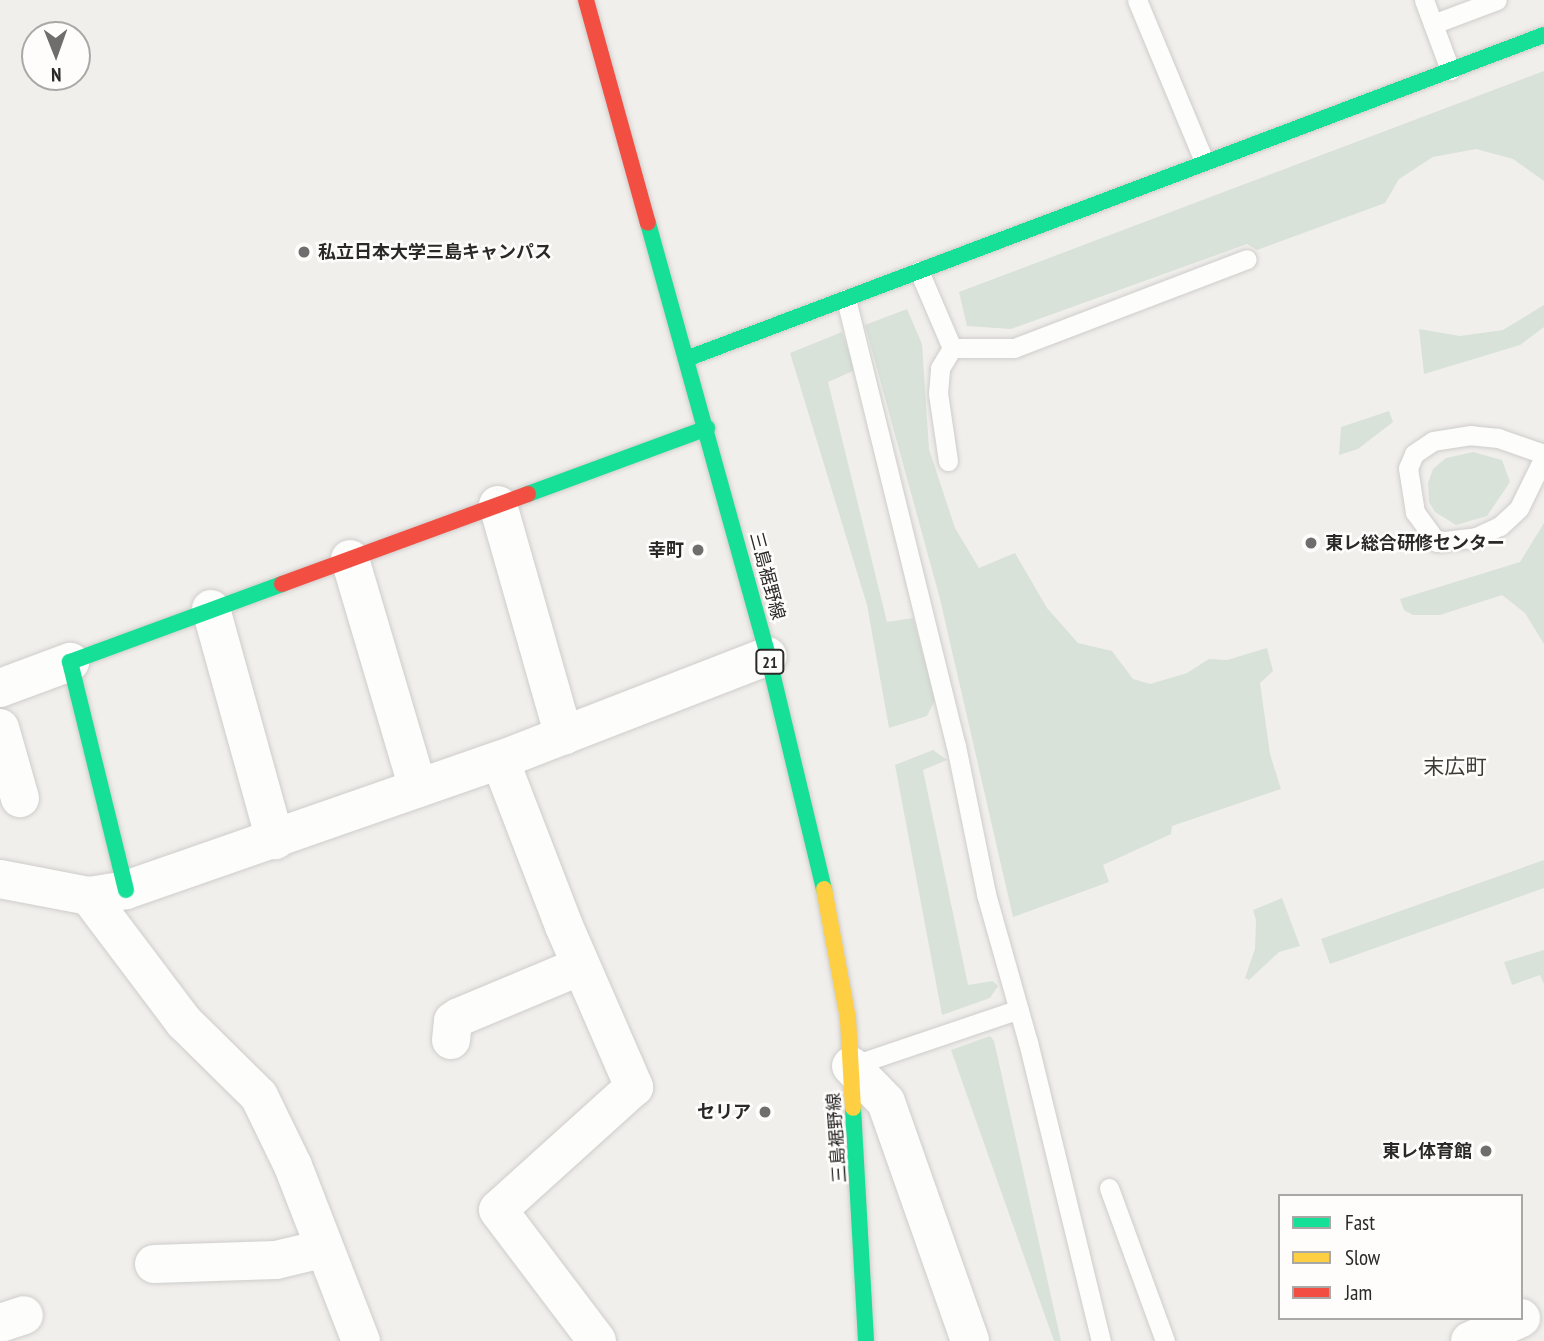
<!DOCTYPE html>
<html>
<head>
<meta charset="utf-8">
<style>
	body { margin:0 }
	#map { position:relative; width:1544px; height:1341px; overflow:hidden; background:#f1efec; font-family:"PT Sans Narrow","Noto Sans JP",sans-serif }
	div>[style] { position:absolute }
	.green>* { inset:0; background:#d8e2d8 }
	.roads { filter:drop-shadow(0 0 2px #cecdcb) drop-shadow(0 0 2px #cecdcb) }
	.lane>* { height:19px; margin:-9.5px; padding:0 9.5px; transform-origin:9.5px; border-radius:9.5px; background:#fdfdfc }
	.street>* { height:38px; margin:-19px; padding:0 19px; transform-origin:19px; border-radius:19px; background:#fdfdfc }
	.fast>* { height:16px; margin:-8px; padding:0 8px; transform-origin:8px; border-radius:8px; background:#16e098 }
	.slow>* { height:16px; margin:-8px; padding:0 8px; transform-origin:8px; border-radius:8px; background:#ffcf43 }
	.jam>* { height:16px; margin:-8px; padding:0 8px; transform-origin:8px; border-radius:8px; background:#f24e42 }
	.dots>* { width:19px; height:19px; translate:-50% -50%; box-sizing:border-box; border:4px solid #fffdfb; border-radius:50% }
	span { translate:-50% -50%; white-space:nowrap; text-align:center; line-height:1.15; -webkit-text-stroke:5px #fffdfb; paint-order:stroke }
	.shield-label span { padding:2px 5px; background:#fffdfb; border:2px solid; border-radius:5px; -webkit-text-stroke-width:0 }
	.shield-label { font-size:16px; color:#2b2928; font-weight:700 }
	.poi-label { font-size:18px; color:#2b2928; font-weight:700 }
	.left { translate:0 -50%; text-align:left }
	.right { translate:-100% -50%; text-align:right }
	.street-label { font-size:18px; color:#2b2928 }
	.quarter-label { font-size:21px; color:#3e3b37 }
	.legend { position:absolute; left:1278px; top:1194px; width:245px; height:126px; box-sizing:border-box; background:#fffdfb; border:2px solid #aaa8a7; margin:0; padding:9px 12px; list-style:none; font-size:21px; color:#2b2928 }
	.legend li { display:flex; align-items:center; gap:14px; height:35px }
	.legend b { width:35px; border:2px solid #aaa8a7 }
	.north { position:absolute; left:21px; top:21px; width:70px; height:70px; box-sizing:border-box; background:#fffdfb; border:2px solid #aaa8a7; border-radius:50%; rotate:179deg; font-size:19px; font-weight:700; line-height:28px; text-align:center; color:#2b2928 }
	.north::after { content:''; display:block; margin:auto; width:24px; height:32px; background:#706e6d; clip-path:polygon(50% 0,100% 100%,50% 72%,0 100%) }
</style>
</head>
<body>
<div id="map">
	<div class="green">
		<i style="clip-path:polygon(1544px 71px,1544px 181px,1513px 159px,1476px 149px,1433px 157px,1399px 179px,1385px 203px,1257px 250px,1247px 244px,1011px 329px,967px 326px,959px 292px)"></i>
		<i style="clip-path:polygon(1544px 305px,1544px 327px,1520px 345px,1424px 374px,1419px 329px,1460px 336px,1503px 330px)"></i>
		<i style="clip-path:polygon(907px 309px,922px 344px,929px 449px,955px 528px,979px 568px,1015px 553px,1047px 608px,1078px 643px,1112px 651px,1133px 679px,1150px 684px,1187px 673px,1209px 659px,1227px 660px,1267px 648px,1273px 671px,1260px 683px,1270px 754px,1281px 789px,1172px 826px,1171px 834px,1103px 865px,1109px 882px,1013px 917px,940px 599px,865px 325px)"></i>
		<i style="clip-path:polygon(842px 332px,855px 370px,828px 382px,887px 622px,913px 618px,935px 700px,927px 716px,889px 728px,867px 605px,790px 353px)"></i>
		<i style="clip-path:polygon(1389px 411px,1393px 422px,1358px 449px,1339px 455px,1341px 427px)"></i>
		<i style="clip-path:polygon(1473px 452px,1502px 460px,1510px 482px,1487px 516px,1456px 525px,1435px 512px,1429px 502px,1428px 483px,1433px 469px,1446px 458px)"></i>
		<i style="clip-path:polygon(1544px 523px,1544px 644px,1525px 613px,1502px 595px,1440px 615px,1413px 615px,1404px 610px,1400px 599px,1520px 562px)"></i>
		<i style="clip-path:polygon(933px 750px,947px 760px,923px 770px,968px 985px,993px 981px,998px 986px,990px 998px,942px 1015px,895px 765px)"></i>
		<i style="clip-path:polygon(1544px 860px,1544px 888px,1330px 964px,1321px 939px)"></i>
		<i style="clip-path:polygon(1282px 898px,1300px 946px,1279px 952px,1249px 980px,1245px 978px,1255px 949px,1256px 920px,1253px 910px)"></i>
		<i style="clip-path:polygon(1544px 950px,1544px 984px,1540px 975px,1512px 985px,1504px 962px)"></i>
		<i style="clip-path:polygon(990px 1036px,994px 1041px,1061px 1341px,1054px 1341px,951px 1050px)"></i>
	</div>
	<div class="roads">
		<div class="lane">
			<i style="left:1137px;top:0;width:174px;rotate:67.4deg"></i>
			<i style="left:1424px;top:0;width:75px;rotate:69.6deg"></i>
			<i style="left:1433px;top:24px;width:68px;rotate:-20.6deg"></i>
			<i style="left:919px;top:271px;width:84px;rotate:66.8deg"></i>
			<i style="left:952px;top:348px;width:62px"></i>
			<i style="left:1014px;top:348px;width:249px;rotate:-20.9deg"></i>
			<i style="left:846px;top:299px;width:460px;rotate:76.2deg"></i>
			<i style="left:956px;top:746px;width:151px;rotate:78.5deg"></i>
			<i style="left:986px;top:894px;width:154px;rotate:74.2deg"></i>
			<i style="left:1028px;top:1042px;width:308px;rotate:76.3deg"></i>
			<i style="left:1544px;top:454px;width:49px;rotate:-160.8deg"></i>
			<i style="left:1498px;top:438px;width:27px;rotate:-174deg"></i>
			<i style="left:1471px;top:435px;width:38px;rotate:171deg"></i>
			<i style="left:1433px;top:441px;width:23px;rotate:146deg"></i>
			<i style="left:1414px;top:454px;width:15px;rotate:113deg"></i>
			<i style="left:1408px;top:468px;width:45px;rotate:81deg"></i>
			<i style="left:1415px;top:512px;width:37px;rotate:54deg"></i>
			<i style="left:1437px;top:542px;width:39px;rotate:-7deg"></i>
			<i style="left:1476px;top:537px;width:26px;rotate:-25deg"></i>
			<i style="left:1500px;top:526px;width:26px;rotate:-43deg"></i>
			<i style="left:1519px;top:508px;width:57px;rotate:-63.9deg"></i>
			<i style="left:948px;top:461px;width:69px;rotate:-98.4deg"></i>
			<i style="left:938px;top:393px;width:25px;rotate:-85deg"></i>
			<i style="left:940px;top:368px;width:23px;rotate:-59deg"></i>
			<i style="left:851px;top:1066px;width:177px;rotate:-18.7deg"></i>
			<i style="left:1109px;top:1188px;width:163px;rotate:69.9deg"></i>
		</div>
		<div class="street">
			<i style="left:498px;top:505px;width:240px;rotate:74.1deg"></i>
			<i style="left:350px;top:559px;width:239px;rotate:73.5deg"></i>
			<i style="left:211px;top:609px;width:240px;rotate:74.5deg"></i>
			<i style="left:0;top:688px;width:75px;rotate:-20.4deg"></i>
			<i style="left:0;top:728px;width:73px;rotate:74.1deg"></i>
			<i style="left:500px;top:760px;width:178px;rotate:68.9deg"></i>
			<i style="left:564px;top:926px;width:176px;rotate:66.5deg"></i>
			<i style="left:634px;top:1087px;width:183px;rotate:137.9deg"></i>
			<i style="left:498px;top:1210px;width:164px;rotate:52.9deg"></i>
			<i style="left:0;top:879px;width:91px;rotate:10.8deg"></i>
			<i style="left:89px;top:896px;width:37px;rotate:-9deg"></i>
			<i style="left:126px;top:890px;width:396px;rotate:-19.2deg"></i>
			<i style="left:500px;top:760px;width:287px;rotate:-21.2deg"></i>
			<i style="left:89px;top:896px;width:158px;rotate:53deg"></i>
			<i style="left:184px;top:1022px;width:105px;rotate:44.6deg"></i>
			<i style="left:259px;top:1096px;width:78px;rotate:64.1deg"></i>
			<i style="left:293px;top:1166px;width:188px;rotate:68.8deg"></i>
			<i style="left:451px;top:1040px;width:19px;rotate:-84deg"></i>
			<i style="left:453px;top:1021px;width:7px;rotate:-34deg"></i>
			<i style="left:459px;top:1017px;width:132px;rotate:-22.7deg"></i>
			<i style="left:851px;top:1066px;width:50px;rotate:45.8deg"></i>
			<i style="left:886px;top:1102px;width:253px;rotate:70.6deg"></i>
			<i style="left:154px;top:1264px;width:122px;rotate:-1.9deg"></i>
			<i style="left:276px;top:1260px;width:47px;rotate:-13.4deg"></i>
			<i style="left:0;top:1323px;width:25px;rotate:-18deg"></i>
			<i style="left:1470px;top:1341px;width:56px;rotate:-24.3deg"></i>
		</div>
		<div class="fast">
			<i style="left:648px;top:223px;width:449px;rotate:74.5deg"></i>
			<i style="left:768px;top:656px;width:240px;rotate:76.5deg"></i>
			<i style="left:686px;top:359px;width:917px;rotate:-20.69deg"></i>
			<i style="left:528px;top:494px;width:191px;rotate:-20.2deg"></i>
			<i style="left:126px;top:890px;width:235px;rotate:-103.8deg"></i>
			<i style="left:70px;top:662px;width:226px;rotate:-20.2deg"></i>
			<i style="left:853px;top:1108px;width:233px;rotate:86.8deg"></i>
		</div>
		<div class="slow">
			<i style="left:824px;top:889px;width:132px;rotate:79.5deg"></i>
			<i style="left:848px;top:1019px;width:89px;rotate:86.8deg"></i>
		</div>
		<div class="jam">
			<i style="left:586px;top:0;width:231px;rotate:74.5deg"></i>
			<i style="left:282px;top:584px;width:262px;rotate:-20.1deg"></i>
		</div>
	</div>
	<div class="dots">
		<i style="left:304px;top:252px;background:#706e6d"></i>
		<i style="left:1311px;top:543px;background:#706e6d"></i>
		<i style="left:698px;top:550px;background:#706e6d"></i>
		<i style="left:765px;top:1112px;background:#706e6d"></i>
		<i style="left:1486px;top:1151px;background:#706e6d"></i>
	</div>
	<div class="shield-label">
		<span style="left:770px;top:662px">21</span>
	</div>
	<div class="poi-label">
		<span class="left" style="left:318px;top:252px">私立日本大学三島キャンパス</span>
		<span class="left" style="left:1325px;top:543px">東レ総合研修センター</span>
		<span class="right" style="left:684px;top:550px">幸町</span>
		<span class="right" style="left:751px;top:1112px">セリア</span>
		<span class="right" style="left:1472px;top:1151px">東レ体育館</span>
	</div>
	<div class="street-label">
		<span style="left:767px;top:576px;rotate:75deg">三島裾野線</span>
		<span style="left:837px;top:1138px;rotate:-94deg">三島裾野線</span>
	</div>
	<div class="quarter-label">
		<span style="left:1455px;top:767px">末広町</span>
	</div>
	<ul class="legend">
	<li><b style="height:9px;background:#16e098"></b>Fast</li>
	<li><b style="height:9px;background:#ffcf43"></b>Slow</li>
	<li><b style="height:9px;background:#f24e42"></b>Jam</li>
	</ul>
	<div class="north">N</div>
</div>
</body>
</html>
